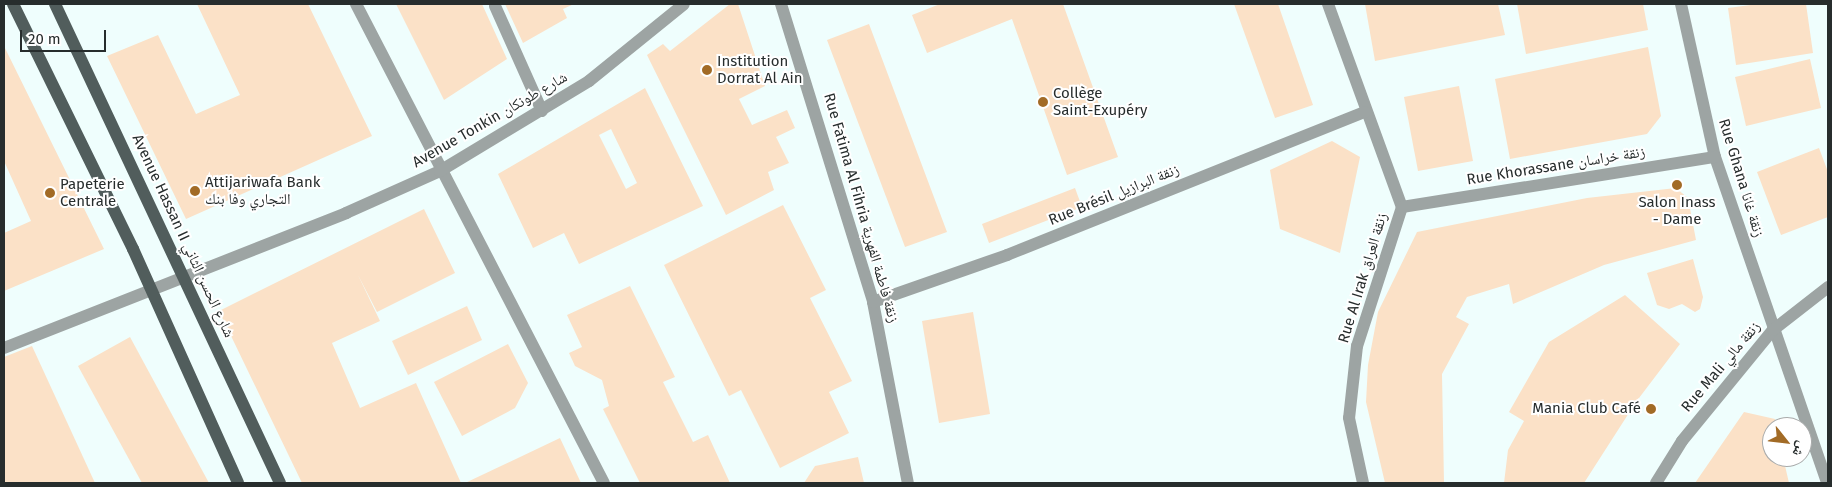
<!DOCTYPE html>
<html>
<head>
<meta charset="utf-8">
<style>
	body { margin:0 }
	#map { position:relative; width:1832px; height:487px; overflow:hidden; background:#effefd; font-family:"Fira Sans","Noto Naskh Arabic",sans-serif }
	div>[style] { position:absolute }
	.building>* { inset:0; background:#fbe1c7 }
	.pedestrian>* { height:12px; margin:-6px; padding:0 6px; transform-origin:6px; border-radius:6px; background:#9da4a3 }
	.minor>* { height:12px; margin:-6px; padding:0 6px; transform-origin:6px; border-radius:6px; background:#9da4a3 }
	.tertiary>* { height:12px; margin:-6px; padding:0 6px; transform-origin:6px; border-radius:6px; background:#9da4a3 }
	.primary>* { height:12px; margin:-6px; padding:0 6px; transform-origin:6px; border-radius:6px; background:#515d5c }
	.dots>* { width:14px; height:14px; translate:-50% -50%; box-sizing:border-box; border:2px solid #fff; border-radius:50% }
	span { translate:-50% -50%; white-space:nowrap; text-align:center; line-height:1.15; -webkit-text-stroke:4px #fff; paint-order:stroke }
	.poi-label { font-size:15px; color:#272d2d }
	.left { translate:0 -50%; text-align:left }
	.right { translate:-100% -50%; text-align:right }
	.street-label { font-size:15px; color:#272d2d }
	.frame { position:absolute; inset:0; border:5px solid #272d2d; pointer-events:none }
	.north { position:absolute; left:1762px; top:417px; width:50px; height:50px; box-sizing:border-box; background:#fff; border:1px solid #a9abab; border-radius:50%; rotate:119deg; font-size:14px; font-weight:700; line-height:20px; text-align:center; color:#272d2d }
	.north::after { content:''; display:block; margin:auto; width:18px; height:22px; background:#a26b26; clip-path:polygon(50% 0,100% 100%,50% 72%,0 100%) }
	.scale { position:absolute; left:20px; top:30px; width:86px; height:22px; box-sizing:border-box; border:2px solid #272d2d; border-top:0; padding-left:6px; font-size:15px; line-height:18px; white-space:nowrap; color:#272d2d; -webkit-text-stroke:4px #fff; paint-order:stroke }
</style>
</head>
<body>
<div id="map">
	<div class="building">
		<i style="clip-path:polygon(197px 4px,308px 4px,372px 136px,186px 219px,107px 56px,158px 35px,196px 114px,240px 95px)"></i>
		<i style="clip-path:polygon(396px 4px,482px 4px,507px 59px,444px 100px)"></i>
		<i style="clip-path:polygon(505px 4px,574px 4px,563px 9px,567px 18px,523px 43px)"></i>
		<i style="clip-path:polygon(730px 4px,738px 4px,765px 86px,739px 99px,752px 125px,787px 110px,795px 128px,776px 137px,789px 163px,768px 172px,774px 190px,726px 215px,647px 55px,663px 44px,670px 51px)"></i>
		<i style="clip-path:polygon(940px 4px,1063px 4px,1118px 157px,1067px 175px,1012px 19px,927px 53px,912px 15px)"></i>
		<i style="clip-path:polygon(1234px 4px,1278px 4px,1313px 105px,1275px 118px)"></i>
		<i style="clip-path:polygon(1365px 4px,1498px 4px,1505px 35px,1375px 61px)"></i>
		<i style="clip-path:polygon(1517px 4px,1643px 4px,1648px 30px,1526px 54px)"></i>
		<i style="clip-path:polygon(1758px 4px,1806px 4px,1813px 53px,1736px 65px,1728px 8px)"></i>
		<i style="clip-path:polygon(869px 24px,947px 232px,905px 247px,827px 40px)"></i>
		<i style="clip-path:polygon(4px 46px,104px 249px,4px 291px,4px 233px,31px 221px,4px 161px)"></i>
		<i style="clip-path:polygon(1648px 47px,1661px 116px,1647px 134px,1510px 159px,1495px 79px)"></i>
		<i style="clip-path:polygon(1810px 59px,1821px 108px,1746px 126px,1735px 77px)"></i>
		<i style="clip-path:polygon(1459px 86px,1473px 161px,1418px 171px,1404px 97px)"></i>
		<i style="clip-path:polygon(evenodd,645px 88px,703px 206px,579px 264px,564px 233px,533px 248px,498px 174px,645px 88px,611px 129px,637px 183px,626px 189px,599px 135px,611px 129px)"></i>
		<i style="clip-path:polygon(1332px 141px,1360px 157px,1340px 253px,1280px 229px,1270px 170px)"></i>
		<i style="clip-path:polygon(1819px 148px,1828px 172px,1828px 217px,1781px 235px,1757px 172px)"></i>
		<i style="clip-path:polygon(1075px 188px,1082px 207px,989px 243px,982px 224px)"></i>
		<i style="clip-path:polygon(1676px 188px,1688px 198px,1696px 240px,1604px 265px,1513px 304px,1509px 284px,1467px 297px,1456px 317px,1469px 324px,1442px 374px,1444px 483px,1385px 483px,1366px 402px,1368px 365px,1378px 312px,1417px 232px,1587px 198px)"></i>
		<i style="clip-path:polygon(783px 205px,826px 290px,810px 298px,852px 381px,829px 392px,849px 433px,780px 468px,741px 390px,729px 396px,664px 265px)"></i>
		<i style="clip-path:polygon(424px 209px,455px 273px,377px 312px,358px 275px,380px 321px,332px 343px,360px 408px,416px 383px,461px 483px,302px 483px,219px 311px)"></i>
		<i style="clip-path:polygon(1693px 259px,1703px 297px,1700px 309px,1695px 312px,1682px 304px,1669px 309px,1657px 305px,1647px 273px)"></i>
		<i style="clip-path:polygon(630px 286px,675px 377px,663px 382px,693px 442px,708px 435px,730px 483px,640px 483px,603px 409px,609px 406px,602px 380px,575px 366px,569px 353px,582px 347px,567px 315px)"></i>
		<i style="clip-path:polygon(1625px 295px,1680px 344px,1636px 402px,1584px 483px,1504px 483px,1508px 450px,1524px 421px,1509px 412px,1549px 342px)"></i>
		<i style="clip-path:polygon(467px 306px,482px 340px,408px 375px,392px 341px)"></i>
		<i style="clip-path:polygon(973px 312px,990px 414px,939px 423px,922px 321px)"></i>
		<i style="clip-path:polygon(130px 337px,209px 483px,142px 483px,78px 366px)"></i>
		<i style="clip-path:polygon(508px 344px,528px 383px,515px 408px,462px 436px,434px 382px)"></i>
		<i style="clip-path:polygon(32px 346px,95px 483px,4px 483px,4px 357px)"></i>
		<i style="clip-path:polygon(1744px 412px,1775px 419px,1772px 457px,1783px 457px,1789px 483px,1695px 483px)"></i>
		<i style="clip-path:polygon(560px 438px,581px 483px,465px 483px)"></i>
		<i style="clip-path:polygon(858px 457px,864px 483px,804px 483px,815px 466px)"></i>
	</div>
	<div class="pedestrian">
		<i style="left:495px;top:6px;width:115px;rotate:65.9deg"></i>
	</div>
	<div class="minor">
		<i style="left:356px;top:4px;width:539px;rotate:62.63deg"></i>
		<i style="left:781px;top:4px;width:312px;rotate:72.8deg"></i>
		<i style="left:873px;top:302px;width:184px;rotate:79.1deg"></i>
		<i style="left:1328px;top:4px;width:216px;rotate:70deg"></i>
		<i style="left:1402px;top:207px;width:146px;rotate:107.9deg"></i>
		<i style="left:1357px;top:346px;width:72px;rotate:96.3deg"></i>
		<i style="left:1349px;top:418px;width:66px;rotate:77.8deg"></i>
		<i style="left:1681px;top:4px;width:157px;rotate:77.5deg"></i>
		<i style="left:1715px;top:157px;width:345px;rotate:71deg"></i>
		<i style="left:1402px;top:207px;width:317px;rotate:-9.1deg"></i>
		<i style="left:873px;top:302px;width:142px;rotate:-19.3deg"></i>
		<i style="left:1007px;top:255px;width:385px;rotate:-21.8deg"></i>
	</div>
	<div class="tertiary">
		<i style="left:4px;top:348px;width:368px;rotate:-21.5deg"></i>
		<i style="left:346px;top:213px;width:103px;rotate:-24.1deg"></i>
		<i style="left:440px;top:171px;width:174px;rotate:-31.1deg"></i>
		<i style="left:589px;top:81px;width:122px;rotate:-39deg"></i>
		<i style="left:1656px;top:483px;width:49px;rotate:-58.2deg"></i>
		<i style="left:1682px;top:441px;width:144px;rotate:-50.7deg"></i>
		<i style="left:1773px;top:330px;width:70px;rotate:-38deg"></i>
	</div>
	<div class="primary">
		<i style="left:13px;top:4px;width:273px;rotate:63.9deg"></i>
		<i style="left:133px;top:249px;width:256px;rotate:65.8deg"></i>
		<i style="left:55px;top:4px;width:529px;rotate:64.84deg"></i>
	</div>
	<div class="dots">
		<i style="left:707px;top:70px;background:#a26b26"></i>
		<i style="left:1043px;top:102px;background:#a26b26"></i>
		<i style="left:1677px;top:185px;background:#a26b26"></i>
		<i style="left:195px;top:191px;background:#a26b26"></i>
		<i style="left:50px;top:193px;background:#a26b26"></i>
		<i style="left:1651px;top:409px;background:#a26b26"></i>
	</div>
	<div class="poi-label">
		<span class="left" style="left:717px;top:70px">Institution<br>Dorrat Al Ain</span>
		<span class="left" style="left:1053px;top:102px">Collège<br>Saint-Exupéry</span>
		<span class="left" style="left:205px;top:191px">Attijariwafa Bank<br>التجاري وفا بنك</span>
		<span class="left" style="left:60px;top:193px">Papeterie<br>Centrale</span>
		<span style="left:1677px;top:211px">Salon Inass<br>- Dame</span>
		<span class="right" style="left:1641px;top:409px">Mania Club Café</span>
	</div>
	<div class="street-label">
		<span style="left:490px;top:120px;rotate:-30deg">Avenue Tonkin شارع طونكان</span>
		<span style="left:1556px;top:166px;rotate:-9deg">Rue Khorassane زنقة خراسان</span>
		<span style="left:1741px;top:178px;rotate:73deg">Rue Ghana زنقة غانا</span>
		<span style="left:1114px;top:195px;rotate:-22deg">Rue Brésil زنقة البرازيل</span>
		<span style="left:861px;top:208px;rotate:74deg">Rue Fatima Al Fihria زنقة فاطمة الفهرية</span>
		<span style="left:183px;top:236px;rotate:65deg">Avenue Hassan II شارع الحسن الثاني</span>
		<span style="left:1363px;top:278px;rotate:-73deg">Rue Al Irak زنقة العراق</span>
		<span style="left:1721px;top:367px;rotate:-50deg">Rue Mali زنقة مالي</span>
	</div>
	<div class="frame"></div>
	<div class="north">ش</div>
	<div class="scale">20 m</div>
</div>
</body>
</html>
